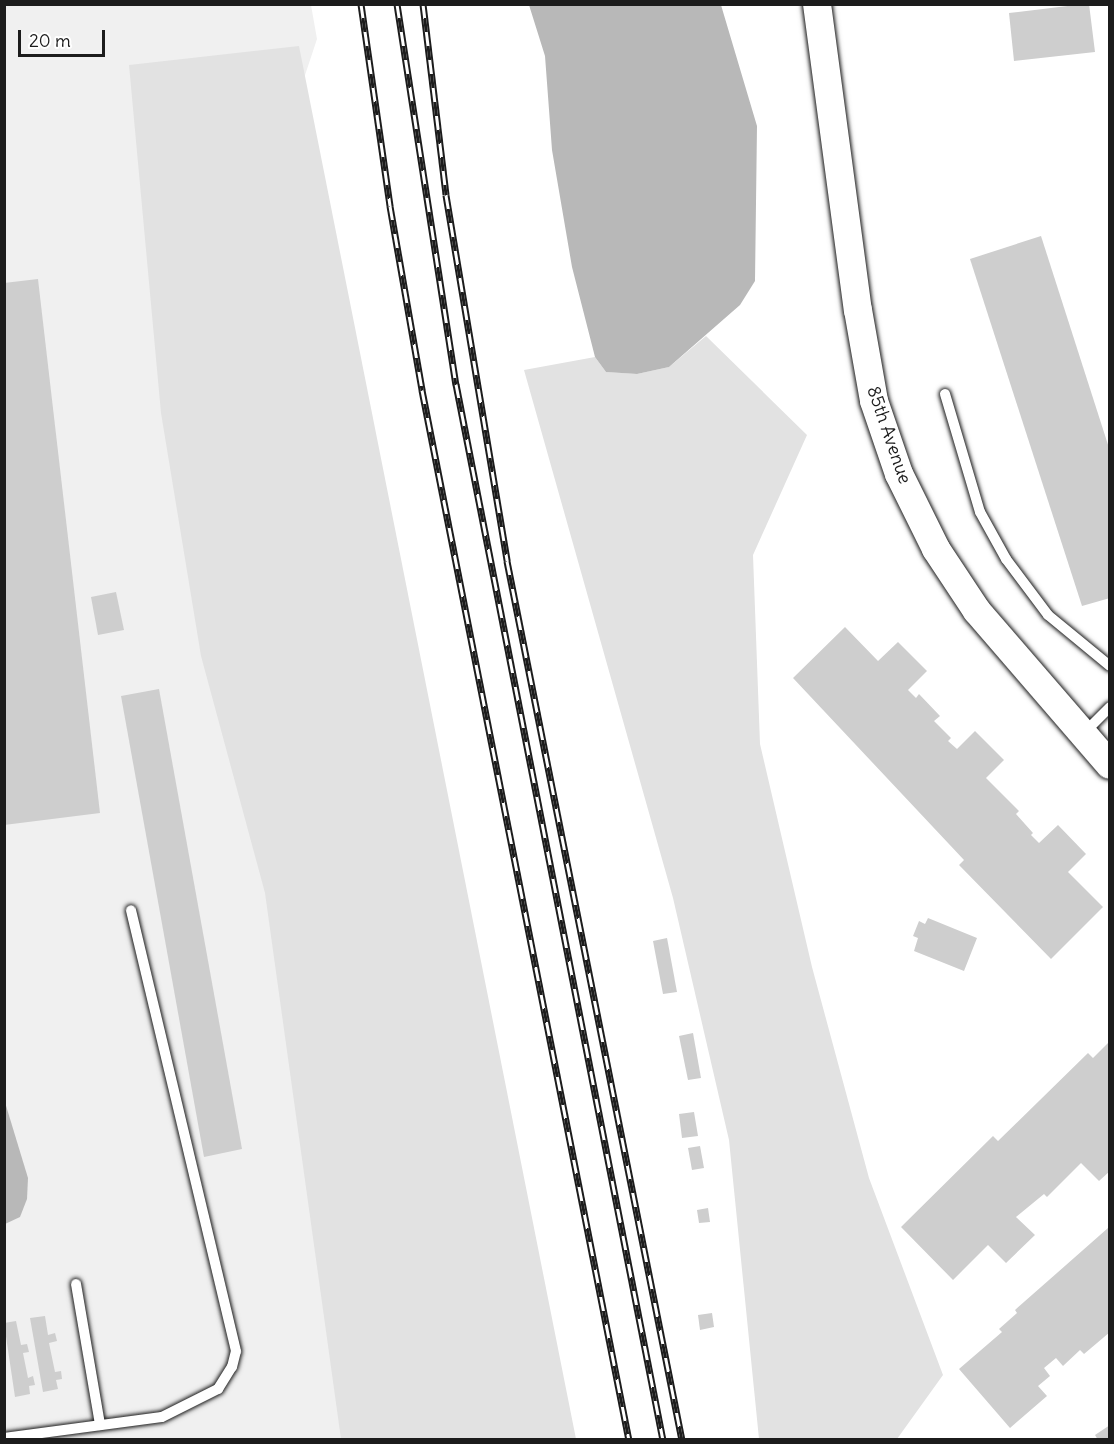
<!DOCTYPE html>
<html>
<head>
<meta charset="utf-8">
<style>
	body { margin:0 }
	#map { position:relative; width:1114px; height:1444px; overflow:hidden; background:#fff; font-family:Delius,sans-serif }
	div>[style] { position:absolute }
	.built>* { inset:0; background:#f0f0f0 }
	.green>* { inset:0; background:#e2e2e2 }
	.water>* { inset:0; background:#b8b8b8 }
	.building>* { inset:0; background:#cecece }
	.roads { filter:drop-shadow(0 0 2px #1c1c1c) drop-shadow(0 0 2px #1c1c1c) }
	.service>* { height:10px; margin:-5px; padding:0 5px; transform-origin:5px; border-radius:5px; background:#fff }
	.tertiary>* { height:28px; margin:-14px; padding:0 14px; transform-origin:14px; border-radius:14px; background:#fff }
	.rail>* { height:7px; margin-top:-3.5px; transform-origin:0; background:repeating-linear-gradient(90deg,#fff 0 14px,#1c1c1c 0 28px); box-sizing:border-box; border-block:2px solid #1c1c1c }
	span { translate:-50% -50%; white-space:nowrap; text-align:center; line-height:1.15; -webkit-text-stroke:5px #fff; paint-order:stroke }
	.street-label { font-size:18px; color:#1c1c1c }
	.frame { position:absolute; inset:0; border:6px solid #1c1c1c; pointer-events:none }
	.scale { position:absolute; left:18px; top:30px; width:87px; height:27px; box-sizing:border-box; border:3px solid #1c1c1c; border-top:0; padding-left:8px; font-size:18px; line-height:21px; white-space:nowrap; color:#1c1c1c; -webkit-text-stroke:4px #fff; paint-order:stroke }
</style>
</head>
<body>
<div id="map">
	<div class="built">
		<i style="clip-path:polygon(5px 5px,311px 5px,317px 39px,246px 253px,443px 1439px,5px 1440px)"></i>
	</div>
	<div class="green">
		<i style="clip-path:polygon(299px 46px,576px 1439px,341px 1439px,265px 893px,201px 656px,161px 413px,129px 65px)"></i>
		<i style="clip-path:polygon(706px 336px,807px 435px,753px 555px,760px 744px,812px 967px,869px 1178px,943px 1375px,897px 1439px,759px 1439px,729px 1140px,673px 898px,524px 370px,595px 357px,606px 372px,637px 374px,669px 367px)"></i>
	</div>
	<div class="water">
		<i style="clip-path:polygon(529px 5px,721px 5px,757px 126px,755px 281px,740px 305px,669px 367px,637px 374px,606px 372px,595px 357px,572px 267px,552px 150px,545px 56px)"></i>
		<i style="clip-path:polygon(4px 1099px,28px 1178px,27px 1199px,20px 1217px,5px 1224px)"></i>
	</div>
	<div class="building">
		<i style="clip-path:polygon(1084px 4px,1089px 4px,1095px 52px,1014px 61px,1009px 13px)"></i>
		<i style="clip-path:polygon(1041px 236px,1110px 451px,1110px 598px,1082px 606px,970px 259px)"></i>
		<i style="clip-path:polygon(38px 279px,100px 813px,4px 825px,4px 283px)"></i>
		<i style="clip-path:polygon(116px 592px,124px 630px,98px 635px,91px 597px)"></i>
		<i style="clip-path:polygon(845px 627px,878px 661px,898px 642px,927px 671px,908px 690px,916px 698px,919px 694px,940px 716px,934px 721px,951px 738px,948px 741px,957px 749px,975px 731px,1004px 760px,986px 778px,1019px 811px,1016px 814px,1033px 833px,1031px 835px,1039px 843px,1058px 825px,1086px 854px,1068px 872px,1103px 907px,1051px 959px,959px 865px,964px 860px,793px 678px)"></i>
		<i style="clip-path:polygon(159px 689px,242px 1149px,204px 1157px,121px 696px)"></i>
		<i style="clip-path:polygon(928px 918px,977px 938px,964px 971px,914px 951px,918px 938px,913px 936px,919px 921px,925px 924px)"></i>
		<i style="clip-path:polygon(667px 938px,677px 992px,663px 994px,653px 941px)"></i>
		<i style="clip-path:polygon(693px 1033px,701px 1078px,688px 1080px,679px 1036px)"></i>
		<i style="clip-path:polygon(1110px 1041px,1110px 1171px,1099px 1181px,1081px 1163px,1047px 1197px,1044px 1194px,1016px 1217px,1035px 1235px,1006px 1263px,988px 1245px,953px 1280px,901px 1227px,993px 1136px,998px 1141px,1088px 1053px,1093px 1058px)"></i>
		<i style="clip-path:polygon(694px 1112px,698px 1136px,682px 1138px,679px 1114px)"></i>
		<i style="clip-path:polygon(700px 1146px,704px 1168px,692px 1170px,688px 1148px)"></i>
		<i style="clip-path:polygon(708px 1208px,710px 1222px,699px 1223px,697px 1210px)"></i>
		<i style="clip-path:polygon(1108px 1228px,1110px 1332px,1084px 1354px,1080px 1350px,1063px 1366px,1056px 1358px,1044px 1368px,1050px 1376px,1038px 1386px,1047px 1396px,1010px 1428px,959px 1369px,1002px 1332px,999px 1329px,1017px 1313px,1015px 1310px)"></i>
		<i style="clip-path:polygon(712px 1313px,714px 1327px,700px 1330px,698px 1315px)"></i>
		<i style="clip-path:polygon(45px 1316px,48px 1335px,55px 1333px,57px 1341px,49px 1343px,55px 1372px,61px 1371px,62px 1379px,56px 1380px,58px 1389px,43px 1392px,30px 1318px)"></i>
		<i style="clip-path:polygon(16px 1321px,21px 1345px,27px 1344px,29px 1352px,23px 1353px,28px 1378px,33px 1376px,35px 1385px,29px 1386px,30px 1394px,15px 1397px,4px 1323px)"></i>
		<i style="clip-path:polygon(1110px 1425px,1110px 1440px,1098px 1440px,1095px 1435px)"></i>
	</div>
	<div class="roads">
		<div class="service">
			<i style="left:945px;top:394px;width:123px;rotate:73.5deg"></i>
			<i style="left:980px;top:512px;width:54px;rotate:61deg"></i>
			<i style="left:1006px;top:559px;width:70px;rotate:53.1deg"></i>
			<i style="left:1048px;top:615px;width:80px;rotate:39.4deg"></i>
			<i style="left:1085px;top:732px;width:35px;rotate:-45deg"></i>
			<i style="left:76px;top:1284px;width:143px;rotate:80.3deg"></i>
			<i style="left:4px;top:1438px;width:159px;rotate:-7.6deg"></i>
			<i style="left:162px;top:1417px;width:63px;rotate:-26.6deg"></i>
			<i style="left:218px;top:1389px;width:26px;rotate:-58deg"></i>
			<i style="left:232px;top:1367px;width:16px;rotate:-76deg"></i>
			<i style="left:236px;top:1351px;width:453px;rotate:-103.4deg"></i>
		</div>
		<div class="tertiary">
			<i style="left:817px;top:4px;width:309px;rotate:82.4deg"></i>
			<i style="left:858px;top:310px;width:92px;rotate:80deg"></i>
			<i style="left:874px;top:401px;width:77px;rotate:71.1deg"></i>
			<i style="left:899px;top:474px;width:84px;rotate:63.7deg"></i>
			<i style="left:936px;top:549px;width:74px;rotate:56.5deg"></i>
			<i style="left:977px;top:611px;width:203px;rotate:49.2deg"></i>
		</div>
	</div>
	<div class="rail">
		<i style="left:361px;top:4px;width:204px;rotate:81.8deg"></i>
		<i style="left:390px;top:206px;width:187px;rotate:80.1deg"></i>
		<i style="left:422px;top:390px;width:1070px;rotate:78.85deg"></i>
		<i style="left:397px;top:4px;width:385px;rotate:81.2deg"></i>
		<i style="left:456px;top:384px;width:1076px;rotate:78.91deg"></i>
		<i style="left:423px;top:4px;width:192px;rotate:83.1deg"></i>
		<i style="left:446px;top:195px;width:371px;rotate:80.5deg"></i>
		<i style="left:507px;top:561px;width:896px;rotate:78.74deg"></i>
	</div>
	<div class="street-label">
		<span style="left:889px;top:435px;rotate:71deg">85th Avenue</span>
	</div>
	<div class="frame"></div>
	<div class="scale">20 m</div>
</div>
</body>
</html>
